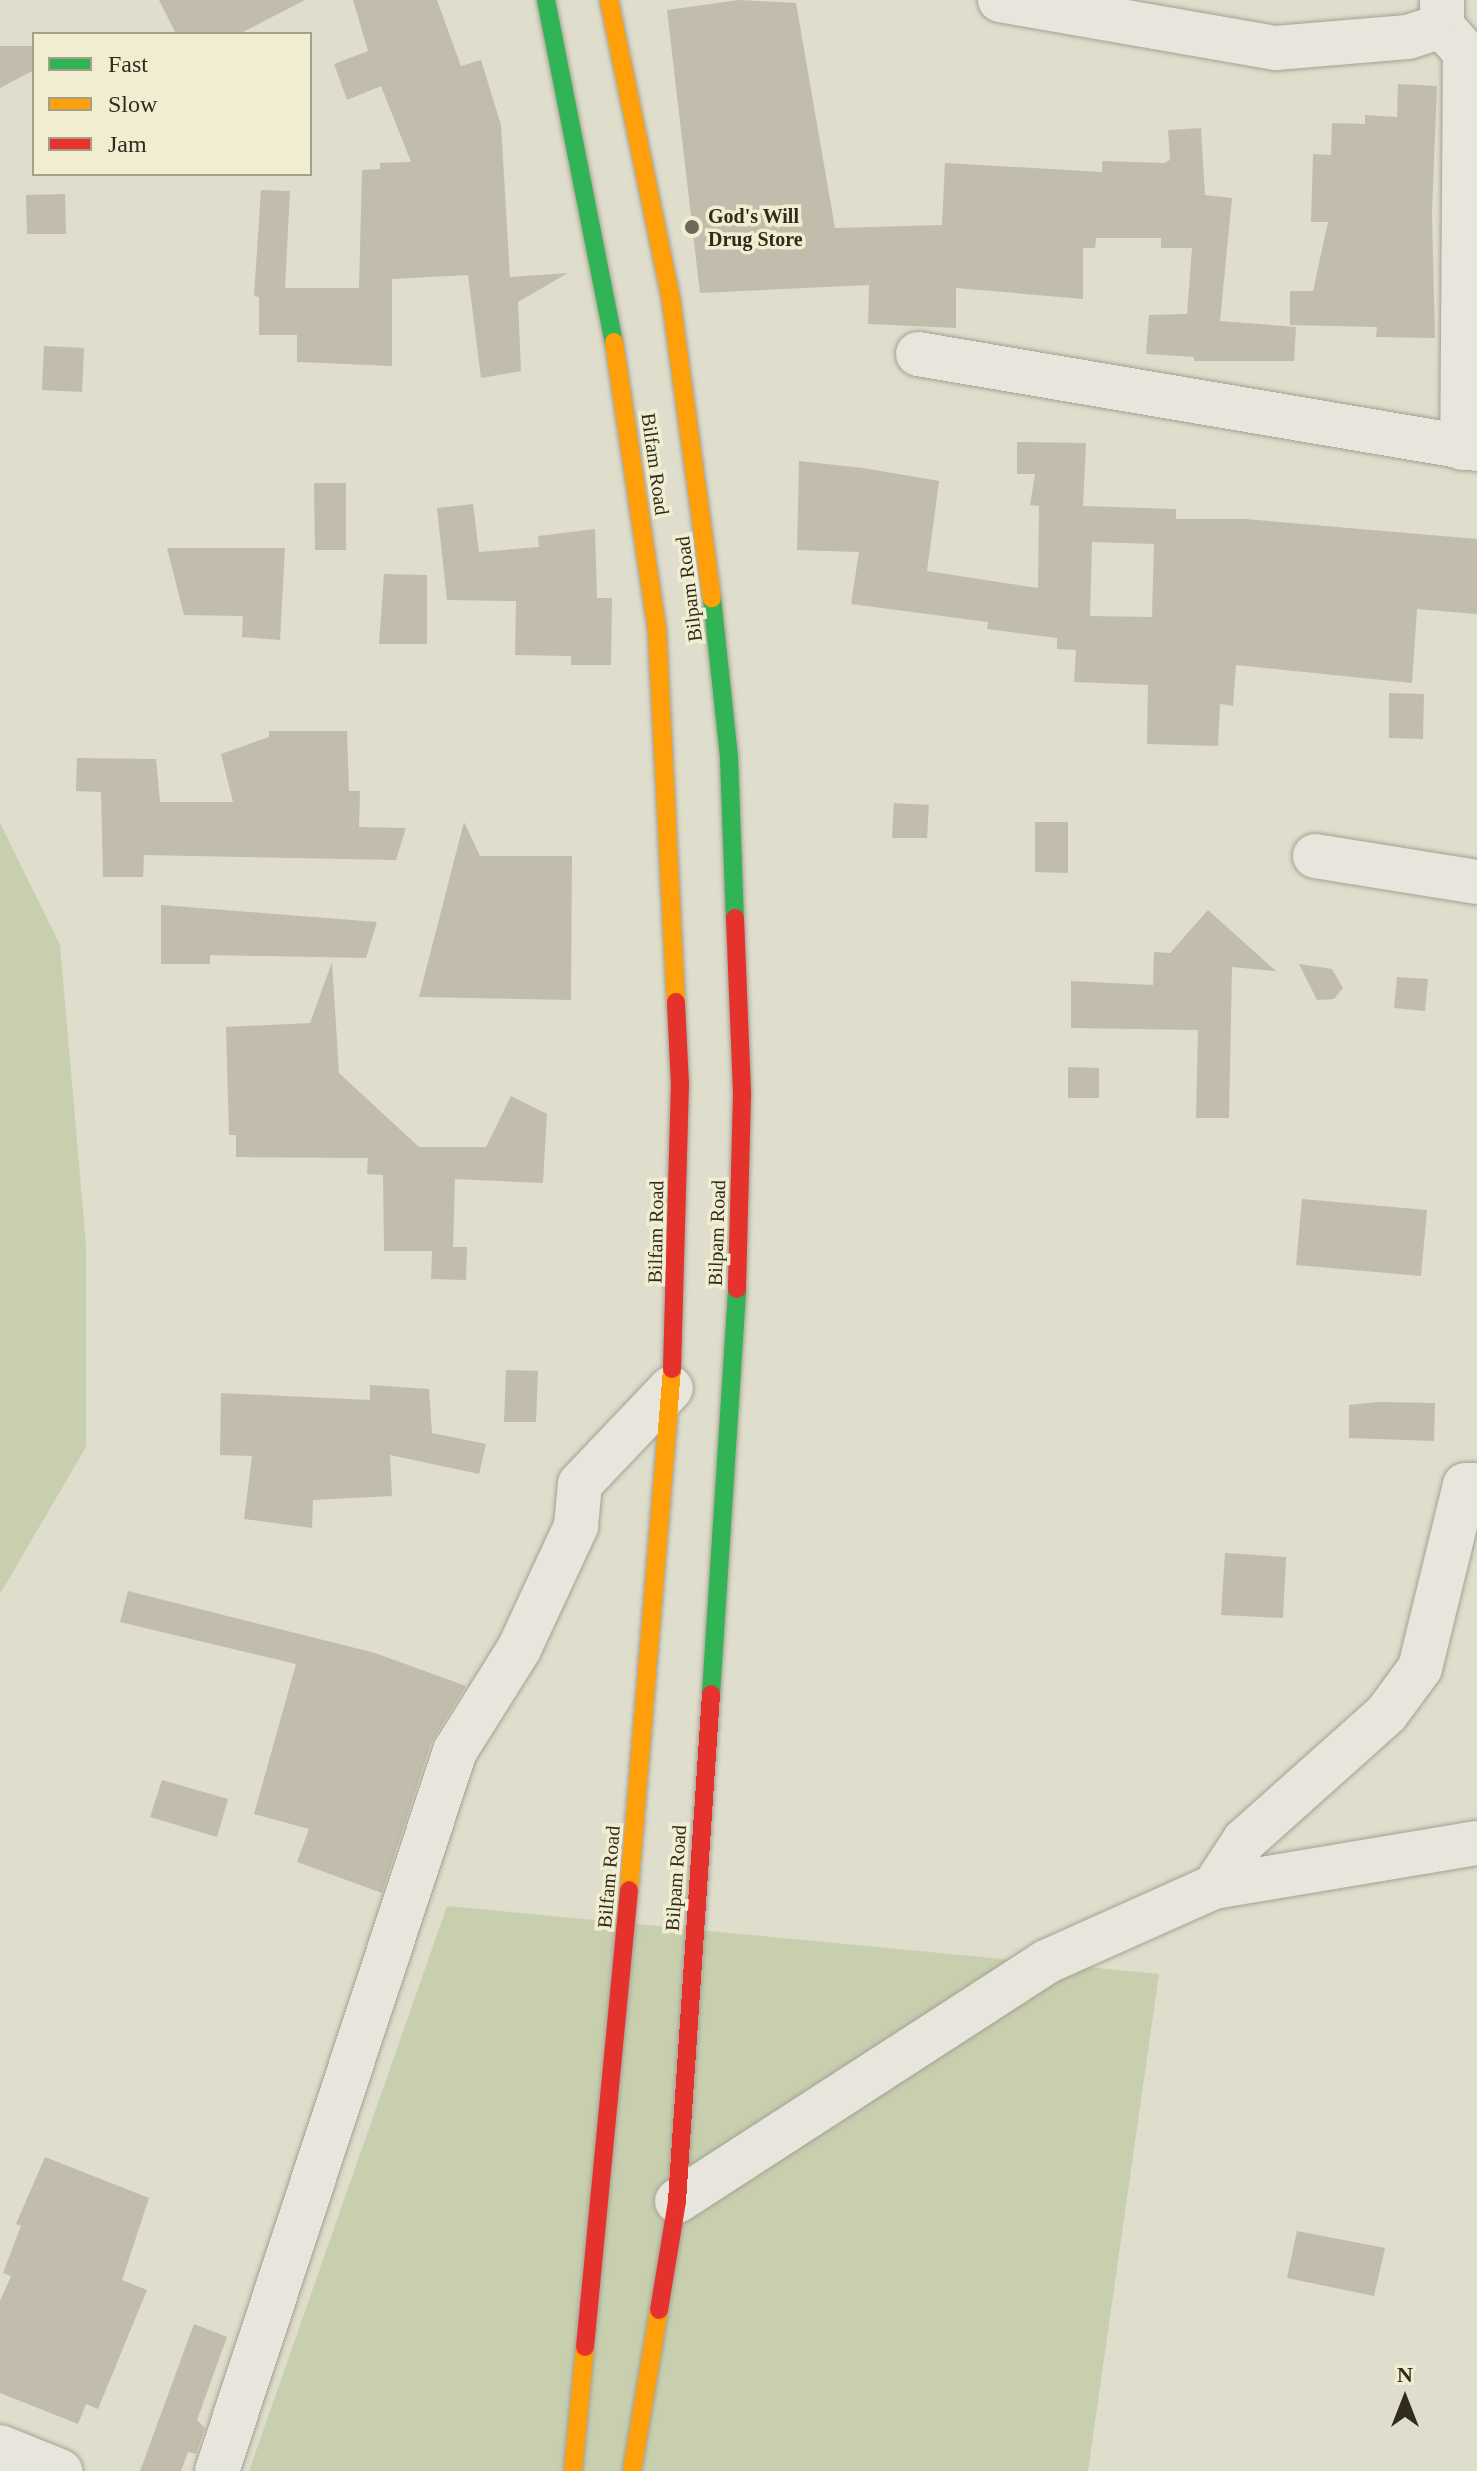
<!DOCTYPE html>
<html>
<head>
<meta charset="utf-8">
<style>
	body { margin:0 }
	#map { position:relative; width:1477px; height:2471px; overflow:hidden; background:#dfddcb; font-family:"Times New Roman",serif }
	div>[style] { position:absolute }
	.green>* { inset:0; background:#c8cfaf }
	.building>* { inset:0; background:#c2bcac }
	.roads { filter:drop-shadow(0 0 2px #a4a194) drop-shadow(0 0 2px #a4a194) }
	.street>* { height:44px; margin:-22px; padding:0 22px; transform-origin:22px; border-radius:22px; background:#e8e6dc }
	.fast>* { height:18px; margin:-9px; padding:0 9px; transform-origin:9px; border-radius:9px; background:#30b455 }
	.slow>* { height:18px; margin:-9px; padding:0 9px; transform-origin:9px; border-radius:9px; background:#ff9f0a }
	.jam>* { height:18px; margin:-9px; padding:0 9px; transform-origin:9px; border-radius:9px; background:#e5322d }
	.dots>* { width:22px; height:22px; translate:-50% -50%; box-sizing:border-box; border:4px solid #f0edd1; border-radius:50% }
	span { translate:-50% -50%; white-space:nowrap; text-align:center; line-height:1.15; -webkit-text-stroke:7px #f0edd1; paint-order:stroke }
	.poi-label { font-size:20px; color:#312b1e; font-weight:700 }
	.left { translate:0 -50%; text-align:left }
	.street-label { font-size:20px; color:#312b1e }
	.legend { position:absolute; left:32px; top:32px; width:280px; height:144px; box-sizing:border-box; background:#f0edd1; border:2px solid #a49f89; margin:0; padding:10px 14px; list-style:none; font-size:24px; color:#312b1e }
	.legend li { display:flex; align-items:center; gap:16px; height:40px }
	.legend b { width:40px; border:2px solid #a49f89 }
	.north { position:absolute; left:1365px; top:2359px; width:80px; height:80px; -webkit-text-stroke:6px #f0edd1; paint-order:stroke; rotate:0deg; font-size:22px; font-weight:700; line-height:32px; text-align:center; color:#312b1e }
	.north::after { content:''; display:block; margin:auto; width:28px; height:36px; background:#312b1e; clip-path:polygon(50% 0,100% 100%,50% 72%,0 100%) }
</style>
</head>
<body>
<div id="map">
	<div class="green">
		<i style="clip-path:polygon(0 823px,60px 945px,86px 1245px,86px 1447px,0 1594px)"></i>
		<i style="clip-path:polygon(447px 1906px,1159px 1974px,1088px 2471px,249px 2471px)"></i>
	</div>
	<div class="building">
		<i style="clip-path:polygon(159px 0,305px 0,239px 34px,176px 34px)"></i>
		<i style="clip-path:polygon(353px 0,437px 0,461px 66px,481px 60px,501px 125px,510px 277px,568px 273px,518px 302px,521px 371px,481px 378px,468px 275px,392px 279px,392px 366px,297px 362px,297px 335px,259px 335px,259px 297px,254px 296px,261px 190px,290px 191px,285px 288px,359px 288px,362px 170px,380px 169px,380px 163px,411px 162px,381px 86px,347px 100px,334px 64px,368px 51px)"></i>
		<i style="clip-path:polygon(739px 0,796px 3px,835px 228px,942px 225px,945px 163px,1102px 172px,1102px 161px,1164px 163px,1170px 160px,1168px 130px,1201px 128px,1205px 195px,1232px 198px,1220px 321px,1296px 327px,1294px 361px,1194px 361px,1194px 357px,1146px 354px,1149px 315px,1187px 314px,1192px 248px,1161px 248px,1161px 238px,1096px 238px,1095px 248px,1083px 248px,1083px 299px,956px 288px,956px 328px,868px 324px,869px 285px,700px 293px,667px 10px)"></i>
		<i style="clip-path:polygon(0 46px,34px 46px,34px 70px,0 88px)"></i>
		<i style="clip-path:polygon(1398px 84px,1437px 86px,1432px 212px,1435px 338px,1376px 337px,1377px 327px,1290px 325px,1290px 291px,1313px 291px,1328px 222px,1311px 222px,1313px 154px,1331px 155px,1332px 123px,1365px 124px,1365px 115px,1397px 117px)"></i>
		<i style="clip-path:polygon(65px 194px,66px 234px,27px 234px,26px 195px)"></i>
		<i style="clip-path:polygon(44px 346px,84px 348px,82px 392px,42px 390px)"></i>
		<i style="clip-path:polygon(evenodd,1017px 442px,1086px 443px,1083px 506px,1176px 509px,1176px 519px,1245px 519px,1477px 539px,1477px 614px,1417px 609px,1412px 683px,1236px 665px,1233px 706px,1220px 704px,1218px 746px,1147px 744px,1148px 685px,1074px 682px,1076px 650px,1057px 649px,1057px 638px,987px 629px,988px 622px,851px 604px,859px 552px,797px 550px,799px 461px,863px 468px,939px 481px,927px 571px,1038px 588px,1039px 506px,1030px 505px,1035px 474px,1017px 474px,1017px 442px,1092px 542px,1154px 544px,1152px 617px,1090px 616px,1092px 542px)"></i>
		<i style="clip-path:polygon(314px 483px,346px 483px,346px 550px,315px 550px)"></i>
		<i style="clip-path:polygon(473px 504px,479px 552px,539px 547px,538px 536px,595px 529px,597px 598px,612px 598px,611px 665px,571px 665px,571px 656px,515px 655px,516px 601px,447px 600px,437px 508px)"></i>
		<i style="clip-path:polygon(167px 548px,285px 548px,280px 640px,242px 637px,243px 616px,184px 615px)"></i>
		<i style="clip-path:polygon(384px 574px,427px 575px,427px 644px,379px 644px)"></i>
		<i style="clip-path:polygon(1389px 693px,1424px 694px,1423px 739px,1389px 738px)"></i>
		<i style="clip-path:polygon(269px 731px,347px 731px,349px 791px,360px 791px,359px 827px,406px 828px,396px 860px,144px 855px,143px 877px,103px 877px,101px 792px,76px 791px,77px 758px,156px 759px,160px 802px,233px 802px,221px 754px,269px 737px)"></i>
		<i style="clip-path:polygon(894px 803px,929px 805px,927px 838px,892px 838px)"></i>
		<i style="clip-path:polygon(464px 822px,480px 856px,572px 856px,571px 1000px,419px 997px)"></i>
		<i style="clip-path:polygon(1035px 822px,1068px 822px,1068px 873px,1035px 872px)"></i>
		<i style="clip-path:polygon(161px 905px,377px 922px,366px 958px,210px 955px,210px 964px,161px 964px)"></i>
		<i style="clip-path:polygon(1208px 910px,1276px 971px,1232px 967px,1229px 1118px,1196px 1118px,1198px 1030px,1071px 1028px,1071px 981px,1153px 985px,1154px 952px,1170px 953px)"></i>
		<i style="clip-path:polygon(332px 962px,339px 1073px,419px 1147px,486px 1147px,511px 1096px,547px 1114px,543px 1183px,455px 1179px,453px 1247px,467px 1247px,466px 1280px,431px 1279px,432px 1251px,384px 1251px,383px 1175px,367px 1174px,368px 1158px,236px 1157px,236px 1135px,229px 1135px,226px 1027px,310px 1023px)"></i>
		<i style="clip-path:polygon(1299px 964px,1332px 969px,1343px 988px,1334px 999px,1317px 1000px)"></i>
		<i style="clip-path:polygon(1397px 977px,1428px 979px,1425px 1011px,1394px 1008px)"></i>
		<i style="clip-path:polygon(1068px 1067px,1099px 1068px,1099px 1098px,1068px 1098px)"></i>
		<i style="clip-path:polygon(1302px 1199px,1427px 1210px,1421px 1276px,1296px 1265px)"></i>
		<i style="clip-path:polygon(506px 1370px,538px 1371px,536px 1422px,504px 1422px)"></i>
		<i style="clip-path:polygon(370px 1385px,429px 1389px,432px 1433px,486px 1444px,479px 1474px,390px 1455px,392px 1496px,313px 1500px,312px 1528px,244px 1519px,252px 1456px,220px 1455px,221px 1393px,370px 1400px)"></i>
		<i style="clip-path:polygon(1378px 1402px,1435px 1403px,1434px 1441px,1349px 1438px,1349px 1405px)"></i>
		<i style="clip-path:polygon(1225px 1553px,1286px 1557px,1283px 1618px,1221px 1615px)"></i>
		<i style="clip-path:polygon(128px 1591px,375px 1653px,466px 1686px,431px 1743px,382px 1893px,297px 1862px,309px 1829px,254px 1814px,296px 1664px,120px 1622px)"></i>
		<i style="clip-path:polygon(162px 1780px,228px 1799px,217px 1837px,150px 1817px)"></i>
		<i style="clip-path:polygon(45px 2157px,149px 2198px,122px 2280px,147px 2290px,98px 2409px,86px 2404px,78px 2424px,0 2393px,0 2301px,11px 2276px,3px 2273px,21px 2226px,16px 2224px)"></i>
		<i style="clip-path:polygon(1297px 2231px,1385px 2248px,1374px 2296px,1287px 2278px)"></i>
		<i style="clip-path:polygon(194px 2324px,227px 2337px,197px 2420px,205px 2428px,196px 2454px,188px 2452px,181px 2471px,140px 2471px)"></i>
	</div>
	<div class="roads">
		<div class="street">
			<i style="left:1000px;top:0;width:280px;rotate:9.9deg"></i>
			<i style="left:1276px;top:48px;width:132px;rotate:-4.8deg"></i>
			<i style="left:1408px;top:37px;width:36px;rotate:-18deg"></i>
			<i style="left:1442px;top:0;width:26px;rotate:90deg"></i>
			<i style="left:1442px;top:26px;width:35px;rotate:49deg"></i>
			<i style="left:1465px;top:52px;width:396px;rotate:90.4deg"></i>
			<i style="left:918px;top:354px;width:567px;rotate:9.65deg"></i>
			<i style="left:1315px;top:856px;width:164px;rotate:9.1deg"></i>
			<i style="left:1214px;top:1887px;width:55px;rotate:-56.9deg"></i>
			<i style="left:1244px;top:1841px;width:192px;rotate:-41.8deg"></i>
			<i style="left:1387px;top:1713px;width:56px;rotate:-53.7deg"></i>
			<i style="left:1420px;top:1668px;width:188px;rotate:-76.2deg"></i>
			<i style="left:1465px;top:1485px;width:12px"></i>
			<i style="left:677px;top:2201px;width:440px;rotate:-32.9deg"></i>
			<i style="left:1046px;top:1962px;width:184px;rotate:-24.1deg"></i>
			<i style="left:1214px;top:1887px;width:267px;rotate:-9.5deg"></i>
			<i style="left:0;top:2447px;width:65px;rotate:21.8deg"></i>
			<i style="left:217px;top:2471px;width:758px;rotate:-71.71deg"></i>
			<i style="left:455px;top:1751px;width:120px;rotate:-57.9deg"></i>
			<i style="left:519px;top:1649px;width:136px;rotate:-65.1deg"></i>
			<i style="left:576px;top:1526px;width:42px;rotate:-84.6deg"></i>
			<i style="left:580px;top:1484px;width:132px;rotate:-46.5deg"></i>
		</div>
		<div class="fast">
			<i style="left:546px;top:0;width:349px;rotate:78.8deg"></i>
			<i style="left:712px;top:598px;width:161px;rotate:83.9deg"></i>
			<i style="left:729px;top:758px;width:160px;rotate:87.9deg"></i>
			<i style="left:711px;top:1694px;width:406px;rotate:-86.3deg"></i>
		</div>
		<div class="slow">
			<i style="left:609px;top:0;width:306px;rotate:78.3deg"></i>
			<i style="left:671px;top:300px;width:301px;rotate:82.2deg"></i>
			<i style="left:614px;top:342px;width:290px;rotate:81.5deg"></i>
			<i style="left:657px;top:629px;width:373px;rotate:87.1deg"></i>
			<i style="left:629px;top:1890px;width:523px;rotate:-85.28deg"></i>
			<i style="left:573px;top:2471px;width:125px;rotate:-84.5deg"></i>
			<i style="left:632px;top:2471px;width:163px;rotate:-80.5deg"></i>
		</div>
		<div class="jam">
			<i style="left:735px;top:918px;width:177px;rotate:87.7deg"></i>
			<i style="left:742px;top:1095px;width:194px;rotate:91.5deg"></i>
			<i style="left:672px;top:1369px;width:284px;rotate:-88.4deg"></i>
			<i style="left:680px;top:1085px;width:83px;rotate:-92.8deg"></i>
			<i style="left:659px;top:2310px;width:110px;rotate:-80.6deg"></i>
			<i style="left:677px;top:2201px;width:508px;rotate:-86.16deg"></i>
			<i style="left:585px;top:2347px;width:459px;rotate:-84.5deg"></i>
		</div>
	</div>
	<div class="dots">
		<i style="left:692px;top:227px;background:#6e695b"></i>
	</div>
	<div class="poi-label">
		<span class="left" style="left:708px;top:228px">God's Will<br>Drug Store</span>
	</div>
	<div class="street-label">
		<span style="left:655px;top:464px;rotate:82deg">Bilfam Road</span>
		<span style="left:689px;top:589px;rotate:-97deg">Bilpam Road</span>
		<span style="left:656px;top:1232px;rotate:-89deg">Bilfam Road</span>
		<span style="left:717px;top:1233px;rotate:-88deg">Bilpam Road</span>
		<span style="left:609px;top:1877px;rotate:-85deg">Bilfam Road</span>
		<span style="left:676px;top:1878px;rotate:-86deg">Bilpam Road</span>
	</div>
	<ul class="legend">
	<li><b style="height:10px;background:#30b455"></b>Fast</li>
	<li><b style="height:10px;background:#ff9f0a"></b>Slow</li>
	<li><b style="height:10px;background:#e5322d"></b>Jam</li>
	</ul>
	<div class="north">N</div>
</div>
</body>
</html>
